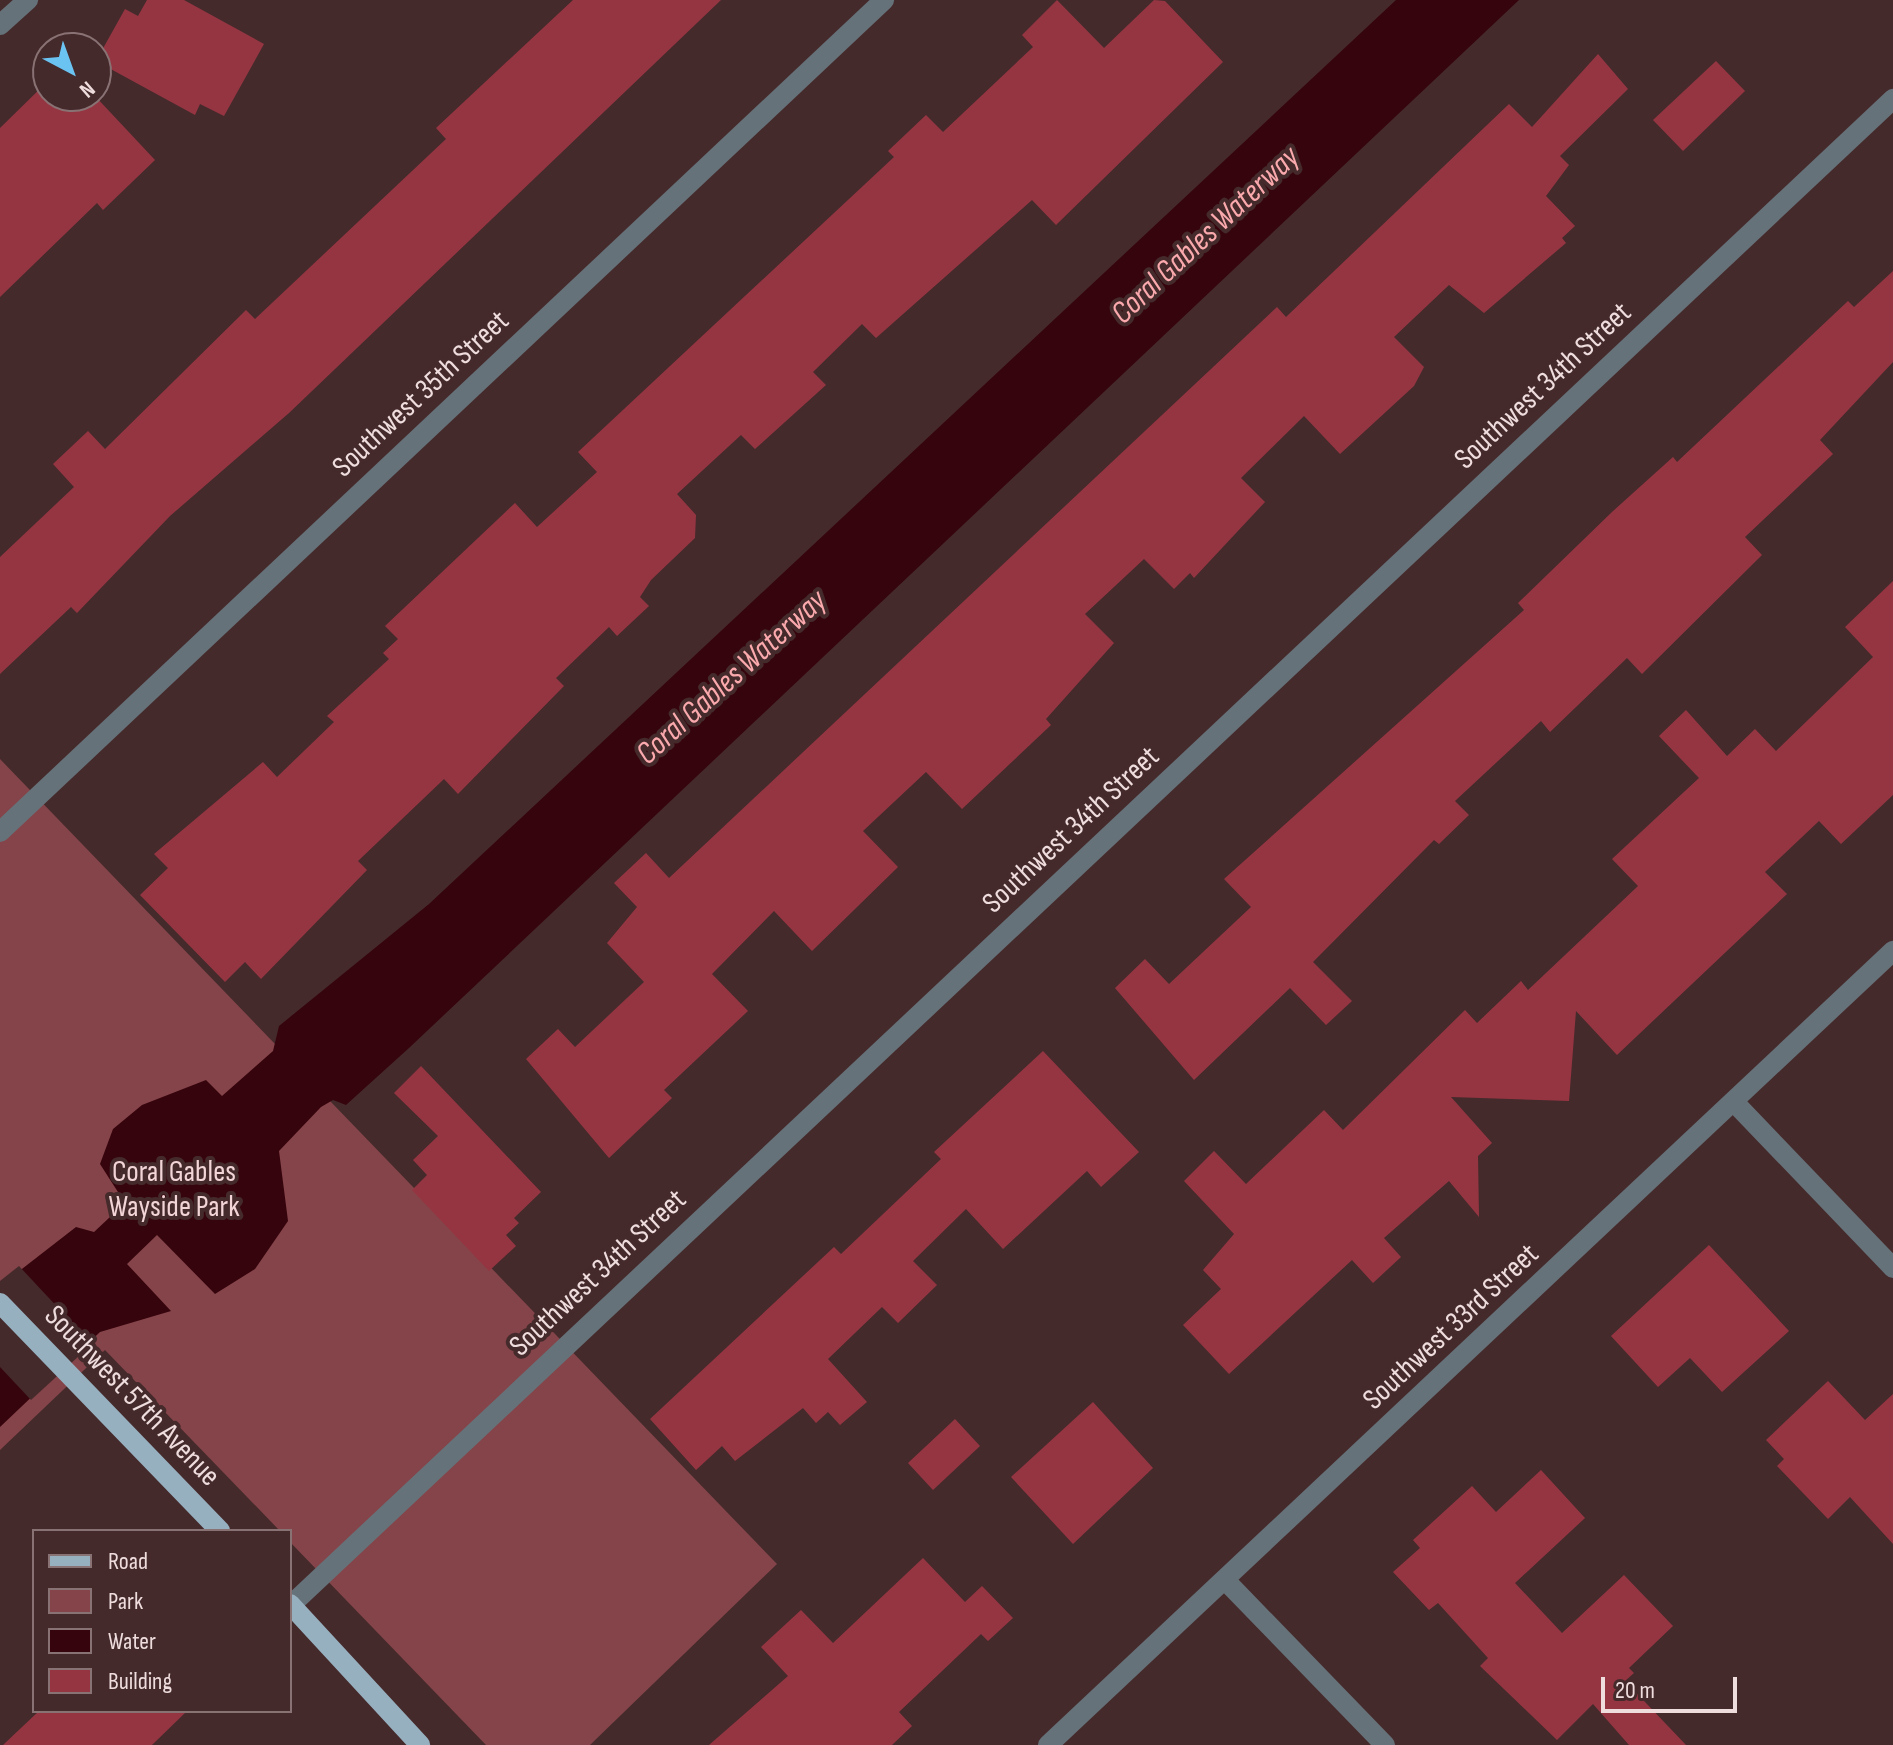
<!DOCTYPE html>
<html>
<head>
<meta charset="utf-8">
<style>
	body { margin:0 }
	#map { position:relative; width:1893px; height:1745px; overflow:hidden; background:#452a2c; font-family:"Sofia Sans Condensed",sans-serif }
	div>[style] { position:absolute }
	.green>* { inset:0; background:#844449 }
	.water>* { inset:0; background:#36040d }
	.pier>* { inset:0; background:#452a2c }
	.building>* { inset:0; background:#963542 }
	.minor>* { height:20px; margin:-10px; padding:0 10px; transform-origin:10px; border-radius:10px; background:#667279 }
	.major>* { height:20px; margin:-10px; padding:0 10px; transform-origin:10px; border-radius:10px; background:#97b0bf }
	span { translate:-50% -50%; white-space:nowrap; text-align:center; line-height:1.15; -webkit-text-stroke:8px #452a2c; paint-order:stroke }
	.street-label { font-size:30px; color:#efdddd }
	.park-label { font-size:30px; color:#f2d5d6 }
	.water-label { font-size:32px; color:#faa9ad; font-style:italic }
	.legend { position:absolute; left:32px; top:1529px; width:260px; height:184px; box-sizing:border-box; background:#452a2c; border:2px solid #897273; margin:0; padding:10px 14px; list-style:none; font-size:24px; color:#efdddd }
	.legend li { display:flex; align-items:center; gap:16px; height:40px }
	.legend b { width:40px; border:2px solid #897273 }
	.north { position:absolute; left:32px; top:32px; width:80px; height:80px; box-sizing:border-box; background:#452a2c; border:2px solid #897273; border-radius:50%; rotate:139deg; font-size:22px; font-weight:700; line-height:32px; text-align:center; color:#efdddd }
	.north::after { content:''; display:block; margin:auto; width:28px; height:36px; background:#6bc3f2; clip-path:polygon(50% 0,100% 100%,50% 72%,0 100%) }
	.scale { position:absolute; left:1601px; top:1677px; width:136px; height:36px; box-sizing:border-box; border:4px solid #efdddd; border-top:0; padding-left:10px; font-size:24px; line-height:28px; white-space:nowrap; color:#efdddd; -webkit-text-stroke:6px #452a2c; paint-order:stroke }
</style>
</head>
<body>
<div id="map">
	<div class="green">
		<i style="clip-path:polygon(0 759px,777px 1564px,590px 1745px,486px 1745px,290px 1542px,290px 1531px,280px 1531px,105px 1350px,0 1450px)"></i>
	</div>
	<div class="water">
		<i style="clip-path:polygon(1396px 0,1519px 0,409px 1048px,346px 1105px,333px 1100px,321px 1107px,279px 1151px,288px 1221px,255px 1269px,215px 1294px,157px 1235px,127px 1264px,171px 1311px,100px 1332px,0 1427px,0 1286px,76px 1227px,94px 1232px,125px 1203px,100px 1164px,113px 1129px,142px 1105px,206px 1080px,222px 1096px,273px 1051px,279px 1026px,429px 904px)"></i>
	</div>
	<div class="pier">
		<i style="clip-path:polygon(19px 1266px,92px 1344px,31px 1400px,0 1367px,0 1281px)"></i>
	</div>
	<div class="building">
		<i style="clip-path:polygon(147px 0,184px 0,264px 44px,224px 116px,200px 104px,195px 115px,96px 61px,125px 9px,138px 16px)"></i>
		<i style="clip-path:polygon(573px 0,721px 0,289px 413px,170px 516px,77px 613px,71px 607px,0 674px,0 557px,74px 487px,53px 464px,88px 431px,105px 449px,246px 310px,255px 319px,446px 139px,436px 128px)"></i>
		<i style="clip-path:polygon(1057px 0,1104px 48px,1154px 0,1165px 1px,1223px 62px,1056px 225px,1032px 200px,876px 338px,862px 324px,813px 372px,826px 385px,755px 449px,741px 435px,677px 494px,696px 515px,695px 538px,651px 580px,640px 597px,649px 606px,617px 636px,609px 627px,556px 678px,564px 686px,458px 794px,444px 779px,358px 861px,367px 870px,261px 979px,245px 962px,225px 982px,140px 895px,168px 868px,154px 854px,263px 762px,277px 777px,334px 722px,327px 716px,389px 659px,383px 653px,398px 639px,385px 626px,515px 503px,537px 527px,597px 472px,578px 452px,894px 157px,888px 151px,926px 115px,943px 132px,1033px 47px,1022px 35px)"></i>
		<i style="clip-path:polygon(1598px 54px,1628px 89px,1560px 156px,1569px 165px,1546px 196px,1575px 226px,1562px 238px,1566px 243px,1484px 313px,1449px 285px,1394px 337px,1424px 367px,1414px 386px,1340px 454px,1304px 416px,1241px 478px,1265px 502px,1194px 578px,1190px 573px,1174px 589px,1144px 559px,1085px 614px,1114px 643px,1046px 719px,1051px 725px,962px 809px,926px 772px,863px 831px,898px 867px,812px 951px,774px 911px,712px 974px,748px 1011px,664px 1090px,672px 1098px,609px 1158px,526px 1059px,558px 1029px,575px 1047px,644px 982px,607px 943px,637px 907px,614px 883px,646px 853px,669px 878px,1277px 307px,1286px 317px,1509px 104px,1532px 127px)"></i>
		<i style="clip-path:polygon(1716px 61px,1745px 91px,1683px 151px,1653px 120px)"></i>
		<i style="clip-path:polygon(48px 81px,48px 96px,95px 96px,155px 160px,103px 210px,97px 203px,0 297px,0 128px)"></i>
		<i style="clip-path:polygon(1893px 271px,1893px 362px,1820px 440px,1833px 454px,1745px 537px,1762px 555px,1642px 674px,1627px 658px,1550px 732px,1541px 721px,1455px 801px,1469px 815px,1439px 844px,1434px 840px,1313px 962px,1352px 1001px,1326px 1025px,1290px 988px,1194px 1080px,1115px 988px,1145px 959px,1169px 984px,1251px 907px,1224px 879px,1524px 610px,1518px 603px,1612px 512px,1673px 457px,1677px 462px,1848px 301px,1854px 307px)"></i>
		<i style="clip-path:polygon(1893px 581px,1893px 795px,1841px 844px,1819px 821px,1765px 872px,1787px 894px,1617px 1055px,1576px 1011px,1569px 1101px,1451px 1097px,1492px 1143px,1478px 1156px,1479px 1217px,1449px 1181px,1384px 1238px,1401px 1257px,1373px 1283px,1352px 1260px,1229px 1374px,1183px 1325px,1221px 1289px,1203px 1270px,1234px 1234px,1184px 1181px,1214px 1151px,1246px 1184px,1324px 1110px,1343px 1130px,1465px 1010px,1477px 1023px,1521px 981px,1528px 990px,1638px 886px,1612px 859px,1699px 778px,1659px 736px,1686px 710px,1727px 756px,1755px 729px,1776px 751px,1873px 657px,1845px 627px)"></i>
		<i style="clip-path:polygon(1043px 1051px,1139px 1152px,1101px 1187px,1087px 1171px,1003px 1249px,966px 1209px,913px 1261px,937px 1285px,898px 1323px,882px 1307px,828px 1359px,867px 1402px,840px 1425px,828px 1412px,816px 1423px,803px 1408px,735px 1461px,722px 1446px,696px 1470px,650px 1419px,834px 1247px,841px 1254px,941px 1159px,934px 1152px)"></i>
		<i style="clip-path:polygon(421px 1066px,541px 1192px,514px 1218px,519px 1223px,506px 1235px,516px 1246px,489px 1271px,412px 1190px,427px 1175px,413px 1160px,438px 1136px,394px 1093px)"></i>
		<i style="clip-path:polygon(1709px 1245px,1789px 1331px,1722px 1392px,1690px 1358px,1658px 1387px,1611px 1336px)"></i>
		<i style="clip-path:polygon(1828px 1381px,1865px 1420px,1893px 1394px,1893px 1544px,1850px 1497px,1828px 1519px,1777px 1466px,1784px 1459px,1766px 1440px)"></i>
		<i style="clip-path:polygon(1093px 1402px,1153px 1468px,1073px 1544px,1011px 1477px)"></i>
		<i style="clip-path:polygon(955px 1419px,980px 1446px,933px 1490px,908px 1463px)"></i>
		<i style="clip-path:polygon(1541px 1470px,1585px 1518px,1515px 1583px,1562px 1633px,1624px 1575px,1673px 1626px,1629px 1668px,1634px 1673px,1625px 1681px,1686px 1745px,1629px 1745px,1593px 1704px,1557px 1740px,1480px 1666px,1488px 1658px,1438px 1603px,1429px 1610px,1393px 1572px,1420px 1548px,1413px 1540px,1472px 1486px,1496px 1512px)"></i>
		<i style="clip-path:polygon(923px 1558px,965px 1602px,982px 1586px,1013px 1618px,988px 1641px,981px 1634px,899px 1712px,912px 1726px,892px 1745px,709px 1745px,788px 1676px,761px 1647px,801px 1610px,833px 1643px)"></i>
		<i style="clip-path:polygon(39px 1711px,187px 1711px,152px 1745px,3px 1745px)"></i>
	</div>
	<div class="minor">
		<i style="left:0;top:25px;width:38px;rotate:-42deg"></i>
		<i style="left:0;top:832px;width:1214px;rotate:-43.26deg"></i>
		<i style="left:1734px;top:1102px;width:230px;rotate:46.2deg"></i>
		<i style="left:1225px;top:1580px;width:230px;rotate:45.9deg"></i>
		<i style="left:291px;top:1605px;width:2199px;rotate:-43.23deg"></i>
		<i style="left:1048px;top:1745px;width:1160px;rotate:-43.22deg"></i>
	</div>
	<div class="major">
		<i style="left:0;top:1303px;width:317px;rotate:46deg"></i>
		<i style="left:290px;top:1604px;width:192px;rotate:47.3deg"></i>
	</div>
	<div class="street-label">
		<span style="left:1543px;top:386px;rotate:-43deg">Southwest 34th Street</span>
		<span style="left:421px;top:394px;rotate:-43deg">Southwest 35th Street</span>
		<span style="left:1071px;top:830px;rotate:-43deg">Southwest 34th Street</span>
		<span style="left:598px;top:1273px;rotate:-43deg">Southwest 34th Street</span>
		<span style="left:1451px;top:1327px;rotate:-43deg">Southwest 33rd Street</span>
		<span style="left:132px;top:1396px;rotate:46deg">Southwest 57th Avenue</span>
	</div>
	<div class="park-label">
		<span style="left:174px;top:1189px">Coral Gables<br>Wayside Park</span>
	</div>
	<div class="water-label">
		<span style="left:1206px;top:236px;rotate:-43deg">Coral Gables Waterway</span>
		<span style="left:732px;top:678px;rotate:-42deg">Coral Gables Waterway</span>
	</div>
	<ul class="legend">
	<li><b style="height:10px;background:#97b0bf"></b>Road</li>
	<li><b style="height:22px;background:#844449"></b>Park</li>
	<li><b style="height:22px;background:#36040d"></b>Water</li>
	<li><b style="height:22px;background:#963542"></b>Building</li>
	</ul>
	<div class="north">N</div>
	<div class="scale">20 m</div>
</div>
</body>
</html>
